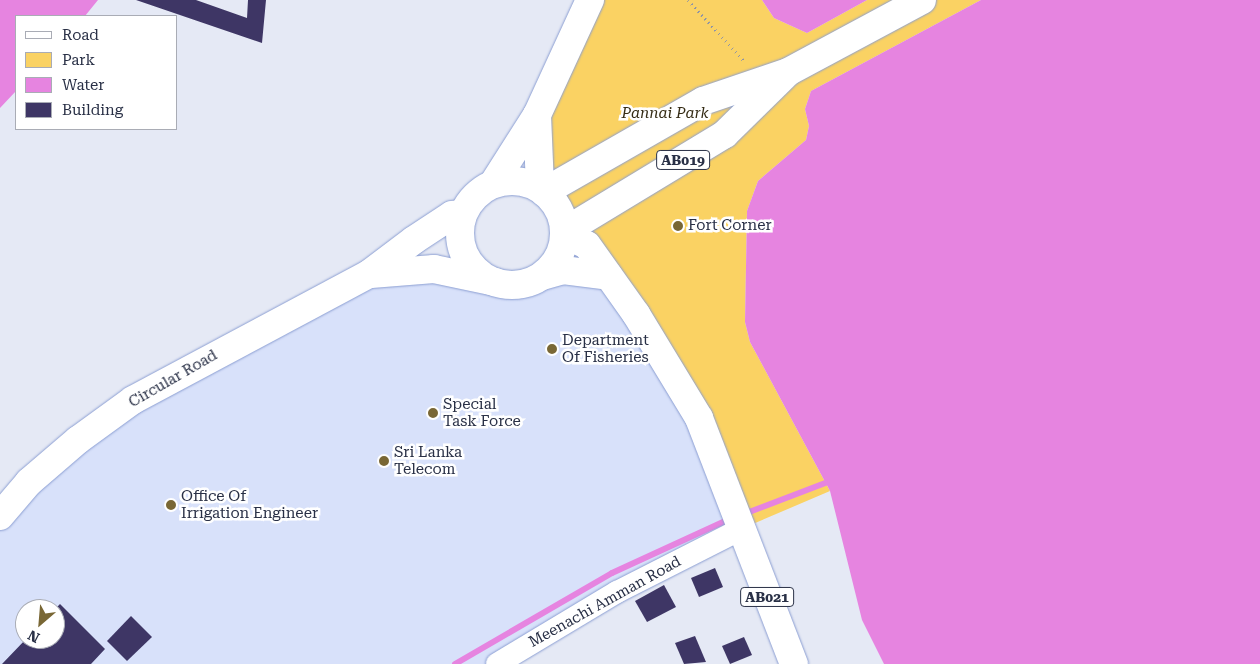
<!DOCTYPE html>
<html>
<head>
<meta charset="utf-8">
<style>
	body { margin:0 }
	#map { position:relative; width:1260px; height:664px; overflow:hidden; background:#e5e9f5; font-family:"Roboto Serif",serif }
	div>[style] { position:absolute }
	.built>* { inset:0; background:#d8e1fa }
	.green>* { inset:0; background:#fad263 }
	.water>* { inset:0; background:#e684e0 }
	.stream>* { height:6px; margin:-3px; padding:0 3px; transform-origin:3px; border-radius:3px; background:#e684e0 }
	.building>* { inset:0; background:#3e3665 }
	.path>* { height:3px; margin-top:-1.5px; transform-origin:0; background:repeating-linear-gradient(90deg,#8f94a5 0 1px,transparent 0 5px) }
	.roads { filter:drop-shadow(0 0 1px #8b9ed2) drop-shadow(0 0 1px #8b9ed2) }
	.street>* { height:22px; margin:-11px; padding:0 11px; transform-origin:11px; border-radius:11px; background:#fff }
	.secondary>* { height:28px; margin:-14px; padding:0 14px; transform-origin:14px; border-radius:14px; background:#fff }
	.primary>* { height:28px; margin:-14px; padding:0 14px; transform-origin:14px; border-radius:14px; background:#fff }
	.primary>.ring { margin:-14px; padding:0; box-sizing:content-box; background:none; border:28px solid #fff; border-radius:50% }
	.dots>* { width:14px; height:14px; translate:-50% -50%; box-sizing:border-box; border:2px solid #fff; border-radius:50% }
	span { translate:-50% -50%; white-space:nowrap; text-align:center; line-height:1.15; -webkit-text-stroke:5px #fff; paint-order:stroke }
	.shield-label span { padding:1px 4px; background:#fff; border:1px solid; border-radius:4px; -webkit-text-stroke-width:0 }
	.shield-label { font-size:14px; color:#293046; font-weight:700 }
	.park-label { font-size:15px; color:#352c15; font-style:italic }
	.poi-label { font-size:15px; color:#293046 }
	.left { translate:0 -50%; text-align:left }
	.street-label { font-size:15px; color:#293046 }
	.legend { position:absolute; left:15px; top:15px; width:162px; height:115px; box-sizing:border-box; background:#fff; border:1px solid #a9acb5; margin:0; padding:6px 9px; list-style:none; font-size:15px; color:#293046 }
	.legend li { display:flex; align-items:center; gap:10px; height:25px }
	.legend b { width:25px; border:1px solid #a9acb5 }
	.north { position:absolute; left:15px; top:599px; width:50px; height:50px; box-sizing:border-box; background:#fff; border:1px solid #a9acb5; border-radius:50%; rotate:207deg; font-size:14px; font-weight:700; line-height:20px; text-align:center; color:#293046 }
	.north::after { content:''; display:block; margin:auto; width:18px; height:22px; background:#796735; clip-path:polygon(50% 0,100% 100%,50% 72%,0 100%) }
</style>
</head>
<body>
<div id="map">
	<div class="built">
		<i style="clip-path:polygon(evenodd,555px 271px,587px 271px,636px 314px,741px 529px,497px 664px,0 664px,0 516px,78px 440px,369px 274px,517px 285px,555px 271px,25px 609px,55px 609px,55px 639px,25px 639px,25px 609px)"></i>
	</div>
	<div class="green">
		<i style="clip-path:polygon(590px 0,762px 0,774px 18px,807px 33px,867px 0,981px 0,811px 91px,805px 109px,809px 126px,806px 140px,758px 181px,747px 211px,745px 322px,750px 342px,830px 491px,741px 529px,699px 418px,565px 231px,555px 203px,544px 192px,538px 135px)"></i>
	</div>
	<div class="water">
		<i style="clip-path:polygon(0 0,98px 0,85px 16px,16px 16px,16px 91px,0 108px)"></i>
		<i style="clip-path:polygon(762px 0,867px 0,807px 33px,774px 18px)"></i>
		<i style="clip-path:polygon(981px 0,1260px 0,1260px 664px,884px 664px,862px 620px,830px 491px,750px 342px,745px 322px,747px 211px,758px 181px,806px 140px,809px 126px,805px 109px,811px 91px)"></i>
	</div>
	<div class="stream">
		<i style="left:744px;top:514px;width:87px;rotate:-20.9deg"></i>
		<i style="left:455px;top:664px;width:181px;rotate:-30.1deg"></i>
		<i style="left:612px;top:573px;width:127px;rotate:-24.7deg"></i>
	</div>
	<div class="building">
		<i style="clip-path:polygon(136px 0,196px 0,247px 18px,248px 0,266px 0,262px 43px)"></i>
		<i style="clip-path:polygon(715px 568px,723px 587px,699px 597px,691px 578px)"></i>
		<i style="clip-path:polygon(664px 585px,676px 607px,647px 622px,635px 601px)"></i>
		<i style="clip-path:polygon(60px 604px,105px 649px,91px 664px,2px 664px,26px 639px,55px 639px,55px 609px)"></i>
		<i style="clip-path:polygon(131px 616px,152px 637px,127px 661px,107px 641px)"></i>
		<i style="clip-path:polygon(695px 636px,706px 662px,684px 664px,675px 643px)"></i>
		<i style="clip-path:polygon(744px 637px,752px 655px,730px 664px,722px 646px)"></i>
	</div>
	<div class="path">
		<i style="left:688px;top:0;width:84px;rotate:47.4deg"></i>
	</div>
	<div class="roads">
		<div class="street">
			<i style="left:497px;top:664px;width:140px;rotate:-31deg"></i>
			<i style="left:617px;top:592px;width:139px;rotate:-26.9deg"></i>
		</div>
		<div class="secondary">
			<i style="left:371px;top:274px;width:63px;rotate:-4.5deg"></i>
			<i style="left:434px;top:269px;width:62px;rotate:12deg"></i>
			<i style="left:0;top:516px;width:45px;rotate:-49.5deg"></i>
			<i style="left:29px;top:482px;width:65px;rotate:-40.6deg"></i>
			<i style="left:78px;top:440px;width:68px;rotate:-36deg"></i>
			<i style="left:133px;top:400px;width:268px;rotate:-28.1deg"></i>
			<i style="left:369px;top:274px;width:56px;rotate:-37.1deg"></i>
			<i style="left:414px;top:240px;width:45px;rotate:-33.3deg"></i>
			<i style="left:452px;top:215px;width:11px;rotate:-5deg"></i>
		</div>
		<div class="primary">
			<i style="left:537px;top:115px;width:73px;rotate:87.6deg"></i>
			<i class="ring" style="left:460px;top:181px;width:76px;height:76px"></i>
			<i style="left:493px;top:184px;width:82px;rotate:-57.5deg"></i>
			<i style="left:537px;top:115px;width:127px;rotate:-65.3deg"></i>
			<i style="left:544px;top:192px;width:183px;rotate:-29.8deg"></i>
			<i style="left:703px;top:101px;width:90px;rotate:-18.8deg"></i>
			<i style="left:788px;top:72px;width:152px;rotate:-28.2deg"></i>
			<i style="left:565px;top:231px;width:187px;rotate:-31.2deg"></i>
			<i style="left:725px;top:134px;width:83px;rotate:-44.5deg"></i>
			<i style="left:564px;top:234px;width:25px;rotate:26deg"></i>
			<i style="left:587px;top:245px;width:85px;rotate:54.6deg"></i>
			<i style="left:636px;top:314px;width:122px;rotate:58.8deg"></i>
			<i style="left:699px;top:418px;width:264px;rotate:68.9deg"></i>
			<i style="left:542px;top:276px;width:22px;rotate:-16deg"></i>
			<i style="left:563px;top:270px;width:46px;rotate:7.4deg"></i>
		</div>
	</div>
	<div class="dots">
		<i style="left:678px;top:226px;background:#796735"></i>
		<i style="left:552px;top:349px;background:#796735"></i>
		<i style="left:433px;top:413px;background:#796735"></i>
		<i style="left:384px;top:461px;background:#796735"></i>
		<i style="left:171px;top:505px;background:#796735"></i>
	</div>
	<div class="shield-label">
		<span style="left:683px;top:160px">AB019</span>
		<span style="left:767px;top:597px">AB021</span>
	</div>
	<div class="park-label">
		<span style="left:665px;top:114px">Pannai Park</span>
	</div>
	<div class="poi-label">
		<span class="left" style="left:688px;top:226px">Fort Corner</span>
		<span class="left" style="left:562px;top:349px">Department<br>Of Fisheries</span>
		<span class="left" style="left:443px;top:413px">Special<br>Task Force</span>
		<span class="left" style="left:394px;top:461px">Sri Lanka<br>Telecom</span>
		<span class="left" style="left:181px;top:505px">Office Of<br>Irrigation Engineer</span>
	</div>
	<div class="street-label">
		<span style="left:173px;top:379px;rotate:-30deg">Circular Road</span>
		<span style="left:605px;top:602px;rotate:-29deg">Meenachi Amman Road</span>
	</div>
	<ul class="legend">
	<li><b style="height:6px;background:#fff"></b>Road</li>
	<li><b style="height:14px;background:#fad263"></b>Park</li>
	<li><b style="height:14px;background:#e684e0"></b>Water</li>
	<li><b style="height:14px;background:#3e3665"></b>Building</li>
	</ul>
	<div class="north">N</div>
</div>
</body>
</html>
